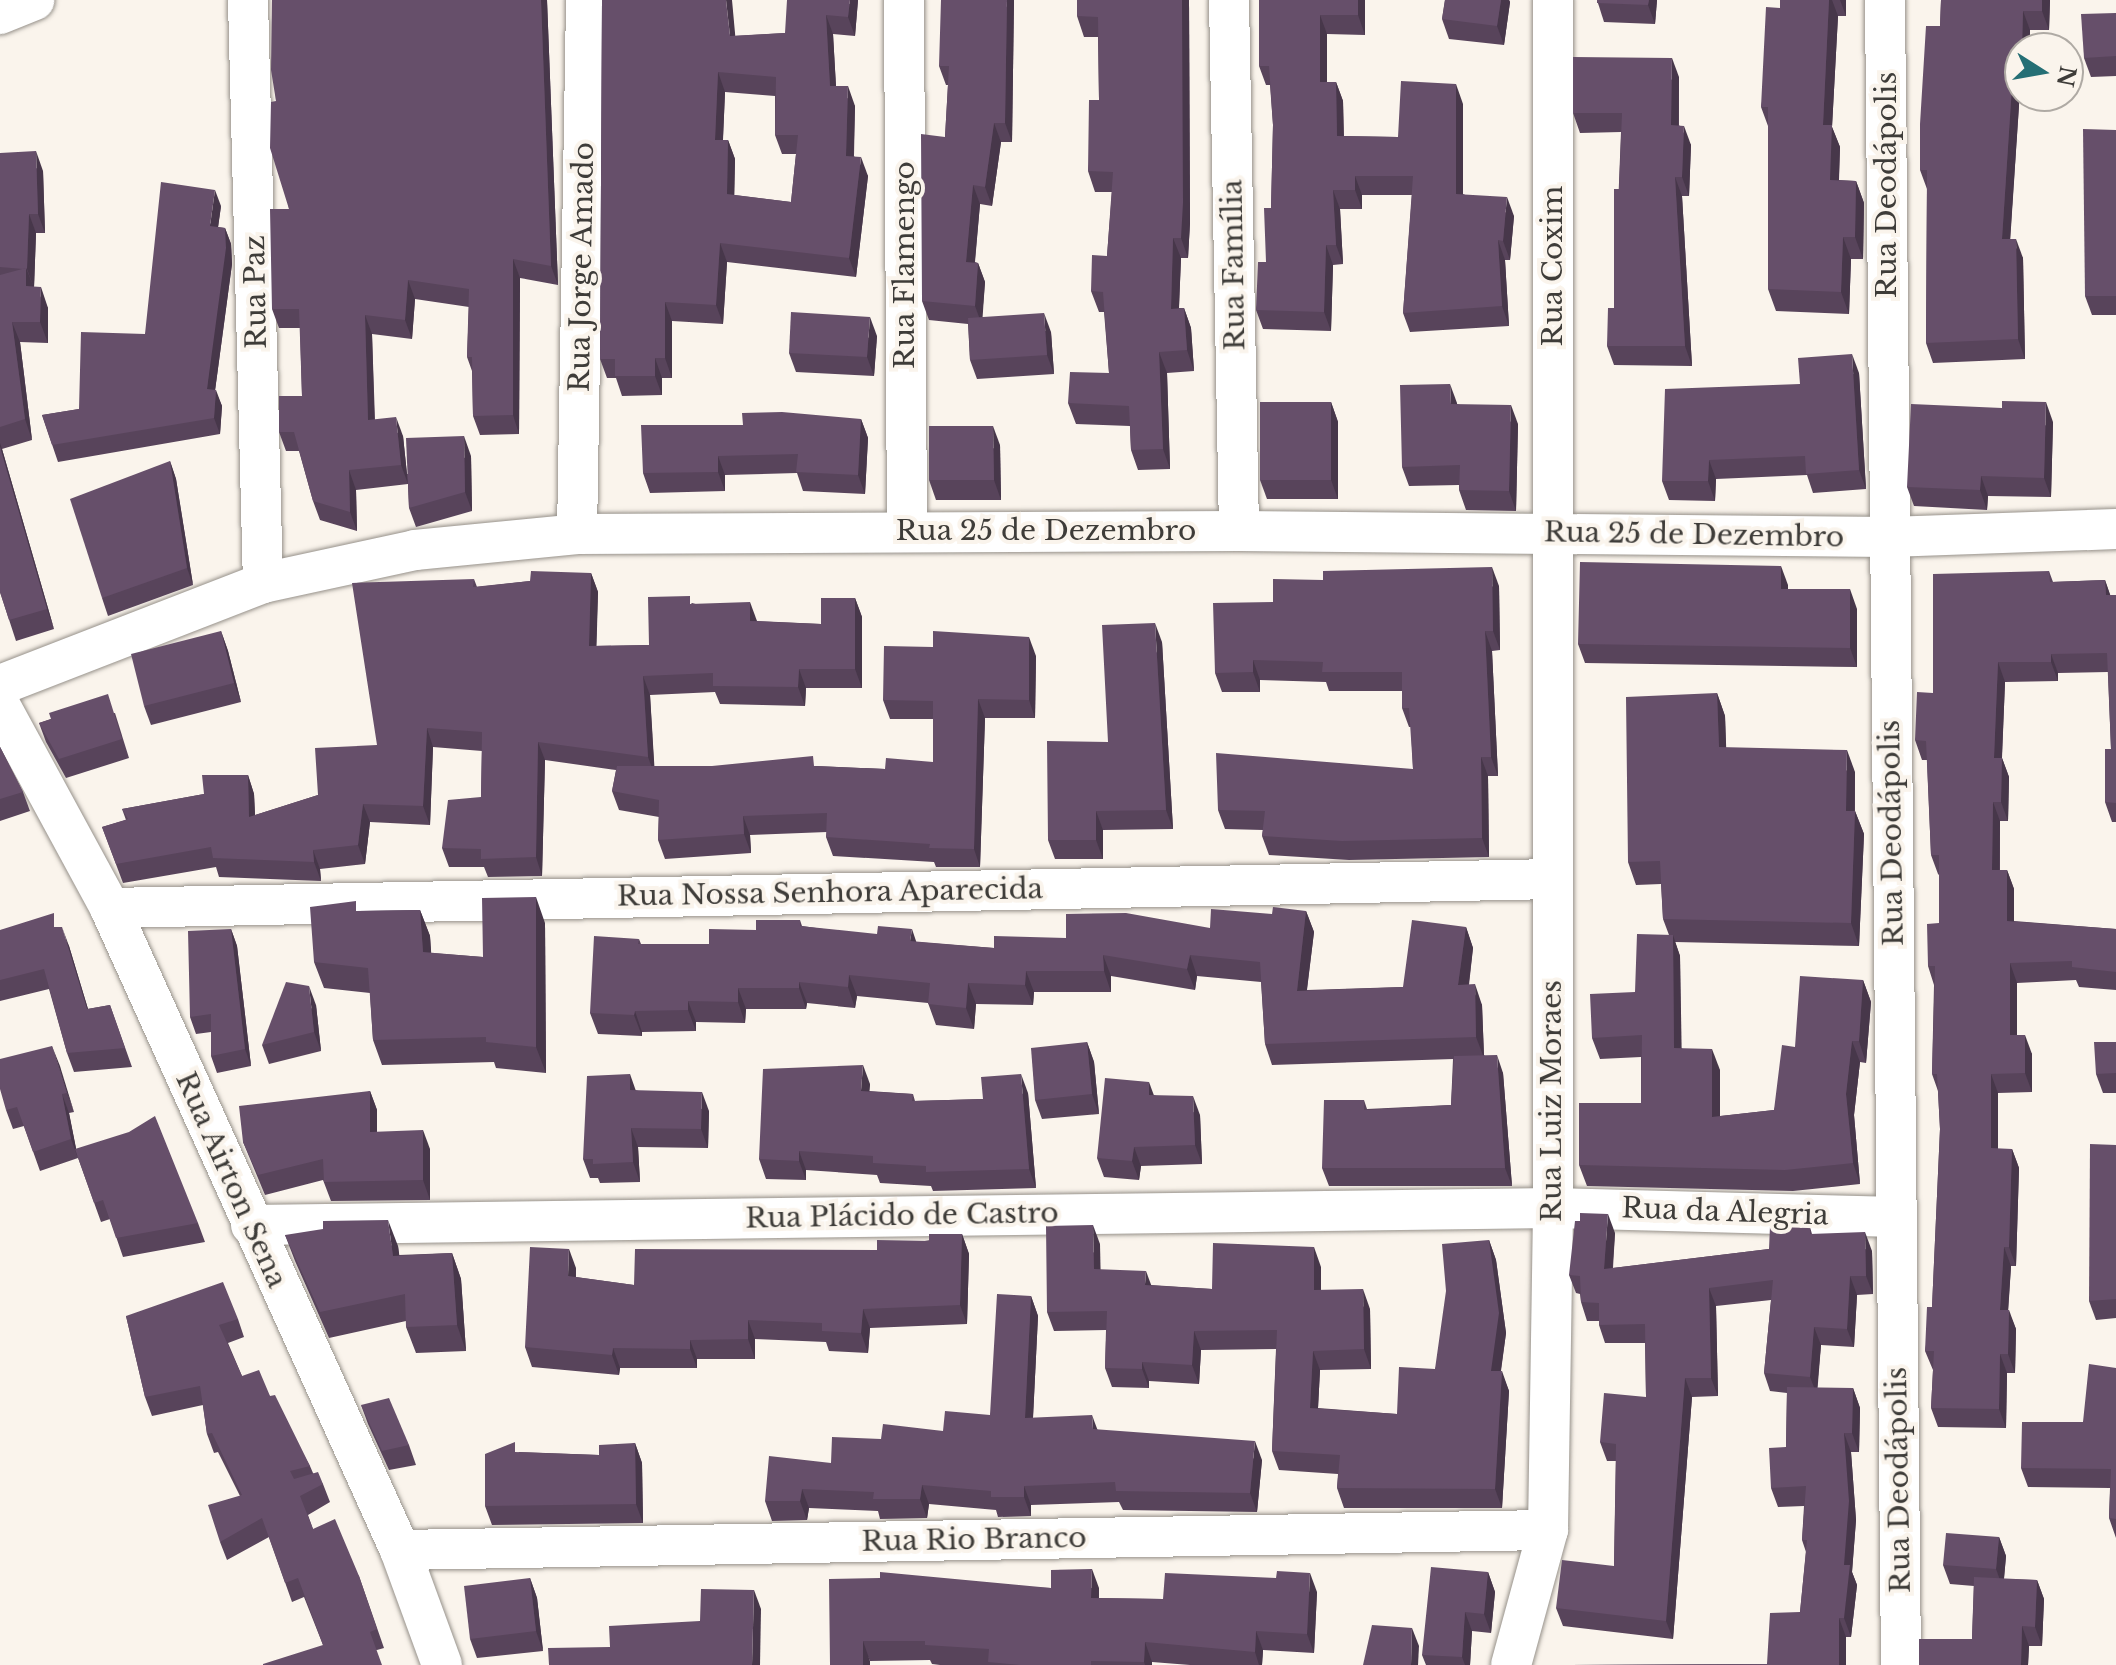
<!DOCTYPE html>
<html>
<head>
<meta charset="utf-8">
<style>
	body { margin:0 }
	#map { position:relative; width:2116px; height:1665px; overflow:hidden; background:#faf4ec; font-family:"Libre Baskerville",serif }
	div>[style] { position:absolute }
	.roads { filter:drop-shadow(0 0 2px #96918a) drop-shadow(0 0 2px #96918a) }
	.minor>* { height:40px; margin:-20px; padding:0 20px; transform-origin:20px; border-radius:20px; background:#fff }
	.wall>* { inset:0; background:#58445b }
	.shaded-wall>* { inset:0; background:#47374a }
	.building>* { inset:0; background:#664f6a }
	span { translate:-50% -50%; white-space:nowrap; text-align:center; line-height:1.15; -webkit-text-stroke:8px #faf4ec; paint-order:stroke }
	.street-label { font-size:28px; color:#3e3c39 }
	.north { position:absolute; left:2004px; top:32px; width:80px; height:80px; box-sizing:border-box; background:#faf4ec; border:2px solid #afaaa4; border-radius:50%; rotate:101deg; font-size:22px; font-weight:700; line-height:32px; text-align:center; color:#3e3c39 }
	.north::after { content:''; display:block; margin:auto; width:28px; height:36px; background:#256f75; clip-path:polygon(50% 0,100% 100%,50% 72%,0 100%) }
</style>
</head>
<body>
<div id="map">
	<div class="roads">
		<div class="minor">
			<i style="left:248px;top:0;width:583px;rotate:88.53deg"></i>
			<i style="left:904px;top:0;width:531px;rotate:89.68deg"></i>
			<i style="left:1229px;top:0;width:531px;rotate:88.92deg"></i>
			<i style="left:1885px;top:0;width:1665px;rotate:89.45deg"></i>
			<i style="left:0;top:14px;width:37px;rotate:-22deg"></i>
			<i style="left:577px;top:534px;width:534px;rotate:-89.03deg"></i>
			<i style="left:0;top:685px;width:282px;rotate:-21.2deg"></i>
			<i style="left:263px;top:583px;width:156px;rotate:-12.2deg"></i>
			<i style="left:415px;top:550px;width:163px;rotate:-5.6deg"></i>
			<i style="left:577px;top:534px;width:662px;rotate:-0.26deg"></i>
			<i style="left:1239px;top:531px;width:650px;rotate:0.53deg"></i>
			<i style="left:1889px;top:537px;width:227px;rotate:-2deg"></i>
			<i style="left:0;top:705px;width:231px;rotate:61.5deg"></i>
			<i style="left:110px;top:908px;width:704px;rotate:65.69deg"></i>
			<i style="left:400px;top:1550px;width:122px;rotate:69.9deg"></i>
			<i style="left:110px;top:908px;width:1440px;rotate:-1.15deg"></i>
			<i style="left:251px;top:1225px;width:1302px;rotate:-0.75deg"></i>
			<i style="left:1553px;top:1208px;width:344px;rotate:1.5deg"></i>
			<i style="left:400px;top:1550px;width:1148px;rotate:-1deg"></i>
			<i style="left:1511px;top:1665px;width:140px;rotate:-74.7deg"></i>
			<i style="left:1548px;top:1530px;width:322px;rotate:-89.1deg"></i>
			<i style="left:1553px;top:1208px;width:1208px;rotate:-90deg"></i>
		</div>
	</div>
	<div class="wall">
		<i style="clip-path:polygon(272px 0,547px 0,558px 285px,520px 278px,519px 434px,480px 435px,473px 416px,472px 371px,467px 357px,469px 307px,415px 299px,412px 339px,372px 334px,375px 420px,403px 436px,407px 474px,471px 456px,472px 511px,416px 527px,409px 508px,408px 484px,356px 490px,357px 531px,320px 520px,313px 501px,299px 451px,286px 451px,279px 432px,302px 396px,300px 328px,279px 328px,272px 309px,289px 209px,276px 101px)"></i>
		<i style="clip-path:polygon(evenodd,602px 0,735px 36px,785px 33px,858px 0,855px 36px,833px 34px,836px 86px,855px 106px,854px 156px,868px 176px,856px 277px,727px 262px,723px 324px,672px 321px,672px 378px,662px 378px,662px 395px,622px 396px,616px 378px,607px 378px,600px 359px,602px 0,725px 92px,775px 96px,775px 135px,782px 154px,796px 154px,791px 202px,734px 195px,735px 159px,728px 140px,723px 140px,725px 92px)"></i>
		<i style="clip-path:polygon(1014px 0,1012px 142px,1001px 142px,992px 206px,980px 204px,975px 262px,978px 263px,985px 282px,982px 317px,1051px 332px,1054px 374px,977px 379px,970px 360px,968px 324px,929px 320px,922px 301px,945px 137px,948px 85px,946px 85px,939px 66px)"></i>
		<i style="clip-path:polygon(1189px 0,1190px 223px,1188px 258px,1181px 258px,1179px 308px,1184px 308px,1191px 328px,1194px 371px,1167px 373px,1170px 469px,1138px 470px,1131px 450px,1130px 426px,1076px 424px,1068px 403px,1109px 373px,1104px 312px,1099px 312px,1091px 291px,1107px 256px,1112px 192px,1095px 192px,1088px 171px,1099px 100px,1098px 37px,1084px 37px,1077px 16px)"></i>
		<i style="clip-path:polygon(1259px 0,1365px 0,1365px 35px,1327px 34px,1327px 82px,1336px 82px,1343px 101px,1344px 136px,1398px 137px,1463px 104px,1463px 194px,1514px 216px,1510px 260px,1505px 260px,1509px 326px,1410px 332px,1403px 313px,1412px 195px,1362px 195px,1362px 209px,1340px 209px,1343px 264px,1333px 265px,1331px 331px,1263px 329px,1256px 310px,1266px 262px,1271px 208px,1273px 125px,1270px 85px,1266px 85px,1259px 66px)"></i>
		<i style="clip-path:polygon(1445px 0,1509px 0,1510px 2px,1504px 45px,1449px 39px,1442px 19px)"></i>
		<i style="clip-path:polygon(1597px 0,1657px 0,1655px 24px,1604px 22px)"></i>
		<i style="clip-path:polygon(1780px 0,1846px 0,1846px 16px,1838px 16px,1832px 127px,1840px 147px,1839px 180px,1856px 181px,1864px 203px,1863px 259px,1851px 259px,1849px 314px,1776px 311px,1768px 289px,1768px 126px,1761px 107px,1780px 8px)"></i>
		<i style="clip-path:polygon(1941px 0,2050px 0,2049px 30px,2030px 30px,2030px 48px,2020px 48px,2020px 90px,2010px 239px,2023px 258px,2025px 359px,1933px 363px,1926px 343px,1927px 189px,1920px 170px,1940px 26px)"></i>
		<i style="clip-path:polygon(2116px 13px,2116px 76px,2091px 77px,2084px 58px)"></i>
		<i style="clip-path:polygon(1679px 77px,1679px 125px,1691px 145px,1689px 196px,1682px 196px,1692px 366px,1614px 365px,1607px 346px,1614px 308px,1621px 132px,1580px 133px,1573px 113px)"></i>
		<i style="clip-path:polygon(2116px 130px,2116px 315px,2092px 315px,2085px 296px)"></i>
		<i style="clip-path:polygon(0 153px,43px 171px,45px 233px,36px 233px,34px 287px,48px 308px,48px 343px,20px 342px,32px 440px,2px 449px,54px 629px,16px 641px,0 592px)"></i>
		<i style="clip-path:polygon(221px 206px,218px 227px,225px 228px,231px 244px,232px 264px,215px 390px,222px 406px,220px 434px,58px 462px,42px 415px,79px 409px,145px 334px)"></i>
		<i style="clip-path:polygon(877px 336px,874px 376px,796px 372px,789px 353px)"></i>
		<i style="clip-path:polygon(1859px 373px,1866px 489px,1813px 493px,1807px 475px,1716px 479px,1715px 501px,1669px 500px,1662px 481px,1800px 384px)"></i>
		<i style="clip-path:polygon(1331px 402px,1338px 422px,1338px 499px,1267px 499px,1260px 480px)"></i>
		<i style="clip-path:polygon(1457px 404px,1518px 424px,1516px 511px,1466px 510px,1459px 490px,1459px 485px,1409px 486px,1402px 467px)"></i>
		<i style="clip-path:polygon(861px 419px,868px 438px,865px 494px,803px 491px,797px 473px,725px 475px,725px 491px,650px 493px,643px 473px,743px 425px)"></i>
		<i style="clip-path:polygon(2053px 422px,2051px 497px,1988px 496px,1987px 510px,1914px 506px,1907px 487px)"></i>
		<i style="clip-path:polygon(1000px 445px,1001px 500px,936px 500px,929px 480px)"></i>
		<i style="clip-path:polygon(170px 461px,176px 479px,193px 585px,108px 616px,102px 598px)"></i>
		<i style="clip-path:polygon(2049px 571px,2053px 582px,2105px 580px,2110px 595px,2116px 595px,2116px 822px,2112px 822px,2105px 802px,2111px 749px,2108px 672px,2058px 673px,2058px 681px,2005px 682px,2002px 758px,2009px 777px,2008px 821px,2000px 821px,2000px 870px,2007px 870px,2014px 889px,2014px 921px,2116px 929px,2116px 990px,2079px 987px,2076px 980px,2017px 983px,2017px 1035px,2032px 1054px,2032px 1092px,1998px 1093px,1998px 1149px,2012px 1149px,2019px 1168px,2016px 1266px,2011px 1266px,2008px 1310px,2016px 1329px,2015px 1373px,2007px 1373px,2006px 1428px,1938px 1427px,1931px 1408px,1933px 1370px,1925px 1351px,1932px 1307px,1940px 1129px,1938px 1091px,1932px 1074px,1934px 985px,1928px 966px,1939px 923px,1939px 875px,1938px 874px,1931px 855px,1927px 760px,1922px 760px,1915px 740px,1933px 693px)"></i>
		<i style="clip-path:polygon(591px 573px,598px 592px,596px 646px,649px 645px,692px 603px,757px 621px,821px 624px,855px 598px,862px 617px,862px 688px,806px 688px,805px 706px,720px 704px,715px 692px,650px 695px,654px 766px,817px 766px,885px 769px,933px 762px,933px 719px,890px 719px,883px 700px,1036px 656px,1035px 718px,985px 718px,980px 867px,936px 867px,934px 862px,833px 856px,826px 837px,827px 832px,750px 835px,751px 853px,665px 859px,658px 840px,659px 817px,619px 810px,612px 791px,616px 770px,545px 760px,542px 876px,488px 877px,484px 867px,449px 867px,442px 848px,481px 797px,482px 751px,433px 747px,430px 825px,370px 822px,365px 864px,320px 869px,321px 881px,219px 877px,216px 867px,123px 883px,102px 827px,126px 820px,122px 809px,204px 794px,248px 775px,254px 794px,255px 815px,318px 795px,377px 745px,474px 579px,477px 587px,530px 581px)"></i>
		<i style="clip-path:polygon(1788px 585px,1788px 589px,1857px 609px,1857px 667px,1585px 663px,1578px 644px)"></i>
		<i style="clip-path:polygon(1499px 586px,1500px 650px,1492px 651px,1498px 776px,1488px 776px,1489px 857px,1349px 860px,1269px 855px,1262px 836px,1263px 830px,1225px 829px,1218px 810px,1413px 769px,1411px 727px,1409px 727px,1402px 708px,1402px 691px,1329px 691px,1326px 682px,1260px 680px,1260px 692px,1222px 692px,1215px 673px,1273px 602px)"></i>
		<i style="clip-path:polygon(221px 631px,228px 651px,241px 702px,151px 725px,144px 706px)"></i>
		<i style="clip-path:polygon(1162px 642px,1173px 829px,1103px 830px,1103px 859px,1055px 859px,1048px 840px,1108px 742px)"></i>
		<i style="clip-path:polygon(1717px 693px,1725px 716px,1726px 748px,1855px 772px,1855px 811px,1864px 834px,1859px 946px,1675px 942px,1680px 956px,1681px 1048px,1720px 1070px,1720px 1116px,1774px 1110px,1795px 1047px,1863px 980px,1871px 1002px,1866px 1063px,1860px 1062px,1854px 1115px,1860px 1184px,1793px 1191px,1587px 1186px,1579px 1165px,1641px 1103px,1641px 1057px,1600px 1059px,1592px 1038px,1635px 992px,1669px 935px,1663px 919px,1661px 884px,1636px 885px,1628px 862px)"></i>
		<i style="clip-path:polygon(115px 713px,129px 758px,66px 778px,46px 742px,39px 723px,51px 719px)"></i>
		<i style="clip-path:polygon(0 747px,23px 792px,30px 811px,0 821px)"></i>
		<i style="clip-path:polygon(420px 910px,430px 936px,431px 953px,483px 957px,545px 923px,546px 1073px,496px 1068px,494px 1062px,382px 1065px,373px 1040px,370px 993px,324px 988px,314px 962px,359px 911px)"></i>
		<i style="clip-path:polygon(1306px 911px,1314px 932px,1307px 990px,1403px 987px,1466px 927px,1473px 948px,1469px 985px,1482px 1005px,1484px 1055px,1503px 1073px,1512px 1186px,1329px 1186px,1322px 1168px,1364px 1100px,1367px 1109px,1451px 1105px,1453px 1059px,1272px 1065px,1265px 1044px,1261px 982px,1197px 976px,1195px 990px,1111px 976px,1111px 992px,1034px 992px,1033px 1005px,976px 1004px,974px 1029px,936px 1025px,928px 1003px,857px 996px,855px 1008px,807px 1003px,806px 1009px,746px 1009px,745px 1023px,696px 1022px,696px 1031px,642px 1032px,642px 1036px,598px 1034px,590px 1013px,639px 939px,641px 944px,709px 944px,756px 930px,800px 920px,802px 926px,916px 942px,994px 948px,1066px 938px,1210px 928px,1272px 914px)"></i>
		<i style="clip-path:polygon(59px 927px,69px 946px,88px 1009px,110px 1005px,132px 1067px,74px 1072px,67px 1053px,49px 989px,0 1001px,0 930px)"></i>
		<i style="clip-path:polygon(231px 929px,237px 946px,251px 1066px,217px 1073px,211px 1056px,211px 1032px,196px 1034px,190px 1017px)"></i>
		<i style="clip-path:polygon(316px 1005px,321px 1051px,269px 1064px,262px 1045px)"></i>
		<i style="clip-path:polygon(1087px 1042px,1094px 1062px,1099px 1114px,1042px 1119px,1035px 1100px)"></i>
		<i style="clip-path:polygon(2116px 1042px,2116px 1093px,2103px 1093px,2096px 1074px)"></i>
		<i style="clip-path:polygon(52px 1046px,74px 1112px,69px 1113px,76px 1149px,198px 1223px,205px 1242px,123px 1257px,110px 1219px,101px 1222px,77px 1155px,78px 1158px,40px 1171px,24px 1126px,13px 1129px,6px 1110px)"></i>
		<i style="clip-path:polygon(870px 1084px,869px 1091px,913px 1094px,915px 1101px,983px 1099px,1028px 1093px,1036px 1188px,933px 1191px,931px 1186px,880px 1183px,877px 1175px,806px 1170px,806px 1180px,766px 1179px,759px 1159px)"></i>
		<i style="clip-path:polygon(635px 1090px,709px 1111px,708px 1148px,638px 1147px,640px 1182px,600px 1183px,598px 1178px,590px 1178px,583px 1159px)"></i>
		<i style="clip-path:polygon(370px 1091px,377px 1110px,377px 1132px,430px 1149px,430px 1200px,331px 1201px,323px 1180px,265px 1195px,243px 1142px)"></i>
		<i style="clip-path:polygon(1154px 1095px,1200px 1115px,1202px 1164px,1141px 1166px,1139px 1180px,1104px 1177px,1097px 1158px)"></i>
		<i style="clip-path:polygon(2116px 1145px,2116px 1318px,2096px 1320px,2089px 1301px)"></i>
		<i style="clip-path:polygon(1810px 1227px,1812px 1234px,1872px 1251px,1873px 1294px,1857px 1295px,1854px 1347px,1821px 1345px,1817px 1388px,1853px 1388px,1860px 1408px,1859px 1452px,1851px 1452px,1856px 1520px,1852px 1572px,1857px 1585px,1851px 1637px,1846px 1637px,1846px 1665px,1569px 1665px,1767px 1664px,1800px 1612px,1806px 1552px,1802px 1540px,1804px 1506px,1778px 1507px,1771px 1488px,1786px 1447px,1787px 1393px,1770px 1391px,1764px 1373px,1771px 1300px,1716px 1306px,1718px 1396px,1692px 1397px,1673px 1639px,1563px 1626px,1556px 1608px,1614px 1566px,1616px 1461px,1607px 1461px,1600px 1442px,1646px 1397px,1645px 1343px,1605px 1343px,1599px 1325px,1599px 1321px,1587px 1321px,1581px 1302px,1580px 1294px,1576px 1293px,1569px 1275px,1615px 1233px,1613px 1268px,1769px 1249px)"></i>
		<i style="clip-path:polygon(962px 1234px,969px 1254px,967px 1324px,870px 1328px,868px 1353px,829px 1351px,826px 1342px,755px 1339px,755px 1359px,697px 1359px,697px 1368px,620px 1368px,619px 1375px,532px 1367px,525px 1347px,576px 1268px,576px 1277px,634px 1285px,877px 1250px)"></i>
		<i style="clip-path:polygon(285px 1235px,398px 1246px,399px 1255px,452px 1253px,461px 1279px,466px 1351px,416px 1353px,406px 1327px,406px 1321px,329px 1338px,295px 1261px)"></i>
		<i style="clip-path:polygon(1489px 1240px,1496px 1260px,1506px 1333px,1501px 1371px,1509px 1391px,1502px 1508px,1344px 1508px,1337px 1488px,1338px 1474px,1279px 1470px,1272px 1451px,1276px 1349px,1201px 1350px,1199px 1384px,1149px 1381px,1149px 1388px,1112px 1387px,1105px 1368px,1106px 1330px,1054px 1331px,1047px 1312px,1100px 1244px,1100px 1270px,1151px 1285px,1212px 1289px,1321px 1267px,1321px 1290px,1370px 1309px,1371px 1369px,1320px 1370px,1318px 1408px,1397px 1414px,1435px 1369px)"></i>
		<i style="clip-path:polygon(1031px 1296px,1038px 1316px,1033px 1418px,1262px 1460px,1257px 1512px,1123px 1510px,1119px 1502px,1031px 1505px,1031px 1516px,998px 1517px,996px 1510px,929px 1504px,927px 1518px,880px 1519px,878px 1511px,809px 1508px,807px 1520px,772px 1521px,765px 1501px,831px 1463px,881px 1439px,943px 1431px,990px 1415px)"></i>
		<i style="clip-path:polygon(126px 1316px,238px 1319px,244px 1337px,228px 1343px,242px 1376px,270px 1396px,310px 1466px,313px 1473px,323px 1484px,330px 1502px,308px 1515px,313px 1529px,359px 1576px,384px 1648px,377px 1650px,323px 1645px,304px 1597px,292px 1602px,269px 1537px,227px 1560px,220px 1542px,240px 1496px,218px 1452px,214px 1453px,207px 1434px,203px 1405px,152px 1416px,145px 1397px)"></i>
		<i style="clip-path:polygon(2116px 1368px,2116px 1538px,2109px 1518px,2110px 1488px,2028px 1487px,2021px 1468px,2083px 1422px)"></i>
		<i style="clip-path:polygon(361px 1405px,409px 1445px,416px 1465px,389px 1470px,368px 1424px)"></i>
		<i style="clip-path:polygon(635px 1443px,642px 1463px,643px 1523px,492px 1525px,485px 1506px,519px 1452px,599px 1455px)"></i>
		<i style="clip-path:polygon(1999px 1537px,2006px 1556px,2004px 1579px,2037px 1580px,2044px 1599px,2042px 1646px,2029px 1646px,2028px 1665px,1919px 1665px,1972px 1639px,1974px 1586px,1950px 1584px,1943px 1565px)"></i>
		<i style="clip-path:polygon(1488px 1572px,1495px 1592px,1491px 1633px,1472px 1631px,1470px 1665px,1426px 1665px,1422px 1655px)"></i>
		<i style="clip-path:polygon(530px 1578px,537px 1598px,543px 1651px,477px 1658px,470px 1639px)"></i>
		<i style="clip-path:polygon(829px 1579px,1051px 1588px,1099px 1588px,1099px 1598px,1163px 1599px,1317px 1592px,1314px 1653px,1263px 1650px,1262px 1665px,1190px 1665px,1152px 1662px,1152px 1665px,940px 1665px,932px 1664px,930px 1660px,870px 1661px)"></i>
	</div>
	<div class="shaded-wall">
		<i style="clip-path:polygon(541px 0,547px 0,558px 285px,551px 266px)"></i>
		<i style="clip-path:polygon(726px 0,732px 0,737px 55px,730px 36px)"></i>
		<i style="clip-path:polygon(850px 0,858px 0,855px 36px,848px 17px)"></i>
		<i style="clip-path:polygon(1007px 0,1014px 0,1012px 142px,1005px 123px)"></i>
		<i style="clip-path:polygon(1182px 0,1189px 0,1190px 223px,1188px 258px,1181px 238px)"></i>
		<i style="clip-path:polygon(1358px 0,1365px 0,1365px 35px,1358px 15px)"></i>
		<i style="clip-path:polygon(1501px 0,1509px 0,1510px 2px,1504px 45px,1497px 26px)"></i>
		<i style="clip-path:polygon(1649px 0,1657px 0,1655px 24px,1648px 5px)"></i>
		<i style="clip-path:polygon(1829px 0,1832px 0,1838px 16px,1832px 127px,1840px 147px,1838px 202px,1830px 180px,1823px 125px)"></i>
		<i style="clip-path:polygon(1840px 0,1846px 0,1846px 16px)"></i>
		<i style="clip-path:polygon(2042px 0,2050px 0,2049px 30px,2042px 11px)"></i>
		<i style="clip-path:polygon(2023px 11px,2030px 30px,2030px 48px,2022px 48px)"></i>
		<i style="clip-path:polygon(826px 15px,833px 34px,837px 105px,830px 86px)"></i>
		<i style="clip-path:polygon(1320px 15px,1327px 34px,1327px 102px,1320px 82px)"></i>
		<i style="clip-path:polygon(1672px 58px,1679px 77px,1678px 144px,1671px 125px)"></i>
		<i style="clip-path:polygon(2013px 71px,2020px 90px,2009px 258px,2002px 239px)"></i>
		<i style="clip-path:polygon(718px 72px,725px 92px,722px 159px,715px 140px)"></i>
		<i style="clip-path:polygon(1336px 82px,1343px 101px,1344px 156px,1337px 136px)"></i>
		<i style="clip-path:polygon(1456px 84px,1463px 104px,1463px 213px,1456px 194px)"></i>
		<i style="clip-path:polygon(848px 86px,855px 106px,853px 175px,846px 156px)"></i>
		<i style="clip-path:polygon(994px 123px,1001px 142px,992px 206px,985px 187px)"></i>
		<i style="clip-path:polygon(1684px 126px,1691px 145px,1689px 196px,1682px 177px)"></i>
		<i style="clip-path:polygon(728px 140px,735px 159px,734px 213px,727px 194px)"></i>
		<i style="clip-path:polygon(36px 151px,43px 171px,45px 233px,38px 214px)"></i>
		<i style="clip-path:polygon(861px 157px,868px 176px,856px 277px,849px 258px)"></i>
		<i style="clip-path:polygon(1355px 176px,1362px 195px,1362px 209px,1355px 190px)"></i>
		<i style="clip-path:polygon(1675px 177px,1682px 196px,1692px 366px,1685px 346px)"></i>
		<i style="clip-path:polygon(1856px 181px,1864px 203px,1863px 259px,1855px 237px)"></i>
		<i style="clip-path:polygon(973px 185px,980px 204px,973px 281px,966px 262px)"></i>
		<i style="clip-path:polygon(215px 190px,221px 206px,216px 242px,210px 226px)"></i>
		<i style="clip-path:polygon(1333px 190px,1340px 209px,1343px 264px,1336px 245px)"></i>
		<i style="clip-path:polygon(1507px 197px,1514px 216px,1510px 260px,1503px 241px)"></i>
		<i style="clip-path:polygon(29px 214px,36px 233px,34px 288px,27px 269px)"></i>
		<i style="clip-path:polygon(225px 228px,231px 244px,232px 264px,213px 406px,207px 389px)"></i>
		<i style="clip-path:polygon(1843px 237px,1851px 259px,1849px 314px,1841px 292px)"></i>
		<i style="clip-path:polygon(1173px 238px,1181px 258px,1178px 329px,1171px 309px)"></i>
		<i style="clip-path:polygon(2016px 239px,2023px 258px,2025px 359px,2018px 339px)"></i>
		<i style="clip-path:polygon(1498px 240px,1505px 260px,1509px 326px,1502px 306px)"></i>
		<i style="clip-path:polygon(720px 243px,727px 262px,723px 324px,716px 305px)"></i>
		<i style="clip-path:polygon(1326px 245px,1333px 265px,1331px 331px,1324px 312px)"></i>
		<i style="clip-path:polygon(513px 259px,520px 278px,519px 434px,513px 415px)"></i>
		<i style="clip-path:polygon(978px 263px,985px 282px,982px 325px,975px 306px)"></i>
		<i style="clip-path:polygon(26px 268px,34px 288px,26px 286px)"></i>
		<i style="clip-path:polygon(408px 280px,415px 299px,412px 339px,405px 320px)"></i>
		<i style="clip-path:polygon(41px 287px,48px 308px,48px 343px,40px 322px)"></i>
		<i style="clip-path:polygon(665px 302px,672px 321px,672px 378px,665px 358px)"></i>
		<i style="clip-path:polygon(1184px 308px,1191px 328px,1194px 371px,1187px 350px)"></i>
		<i style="clip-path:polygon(1044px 313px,1051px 332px,1054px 374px,1047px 355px)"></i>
		<i style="clip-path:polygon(365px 315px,372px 334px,375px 439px,368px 420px)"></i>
		<i style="clip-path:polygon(870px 317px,877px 336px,874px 376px,867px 357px)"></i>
		<i style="clip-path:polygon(12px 322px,20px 342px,32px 440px,25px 419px)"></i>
		<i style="clip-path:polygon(1159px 352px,1167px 373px,1170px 469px,1163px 449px)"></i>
		<i style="clip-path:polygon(1852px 354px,1859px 373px,1866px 489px,1859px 470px)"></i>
		<i style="clip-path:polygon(655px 358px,662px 378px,662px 395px,655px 376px)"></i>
		<i style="clip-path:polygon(1450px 384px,1457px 403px,1458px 423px,1451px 404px)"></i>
		<i style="clip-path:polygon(216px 390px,222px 406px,220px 434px,214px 418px)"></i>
		<i style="clip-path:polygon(1331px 402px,1338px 422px,1338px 499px,1331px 480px)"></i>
		<i style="clip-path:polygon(2046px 402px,2053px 422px,2051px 497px,2044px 478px)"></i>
		<i style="clip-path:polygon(1511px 405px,1518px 424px,1516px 511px,1509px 491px)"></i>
		<i style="clip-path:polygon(396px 417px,403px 436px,408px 484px,401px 465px)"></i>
		<i style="clip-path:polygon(861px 419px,868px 438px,865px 494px,858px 475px)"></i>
		<i style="clip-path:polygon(993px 426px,1000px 445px,1001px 500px,994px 480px)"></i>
		<i style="clip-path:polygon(464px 436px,471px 456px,472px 511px,465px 492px)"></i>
		<i style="clip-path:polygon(0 443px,2px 449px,54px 629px,47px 609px,0 447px)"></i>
		<i style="clip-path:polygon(718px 456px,725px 475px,725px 491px,718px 472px)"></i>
		<i style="clip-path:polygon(1709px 460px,1716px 479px,1715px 501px,1708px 481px)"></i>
		<i style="clip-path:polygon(170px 461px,176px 479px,193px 585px,187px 568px)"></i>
		<i style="clip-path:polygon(349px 470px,356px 490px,357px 531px,350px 512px)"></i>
		<i style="clip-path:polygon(1981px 476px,1988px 496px,1987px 510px,1980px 490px)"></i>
		<i style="clip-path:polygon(1781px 566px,1788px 585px,1788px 609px,1781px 589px)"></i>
		<i style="clip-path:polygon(1492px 567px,1499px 586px,1500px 650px,1493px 631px)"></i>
		<i style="clip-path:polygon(591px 573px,598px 592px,596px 665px,589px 646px)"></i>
		<i style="clip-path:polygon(2105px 580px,2112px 600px,2106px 595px)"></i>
		<i style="clip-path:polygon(1850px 589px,1857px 609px,1857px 667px,1850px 648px)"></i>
		<i style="clip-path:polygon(855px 598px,862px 617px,862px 688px,855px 669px)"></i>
		<i style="clip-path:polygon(750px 602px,757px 621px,750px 621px)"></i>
		<i style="clip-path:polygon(1155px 623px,1162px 642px,1173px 829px,1166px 810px)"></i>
		<i style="clip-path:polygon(221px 631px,228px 651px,241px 702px,234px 683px)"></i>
		<i style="clip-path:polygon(1485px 631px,1492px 651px,1498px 776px,1491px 757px)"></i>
		<i style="clip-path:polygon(1029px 637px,1036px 656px,1035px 718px,1029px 700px)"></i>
		<i style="clip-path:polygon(2051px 654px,2058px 673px,2058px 681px,2051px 662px)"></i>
		<i style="clip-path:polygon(1253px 660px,1260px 680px,1260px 692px,1253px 672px)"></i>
		<i style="clip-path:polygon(1998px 662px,2005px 682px,2001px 777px,1994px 758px)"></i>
		<i style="clip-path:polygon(799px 669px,806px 688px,805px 706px,798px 687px)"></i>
		<i style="clip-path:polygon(643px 676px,650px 695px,655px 776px,648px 757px)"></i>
		<i style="clip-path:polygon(1717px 693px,1725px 716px,1727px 770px,1719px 747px)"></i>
		<i style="clip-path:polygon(978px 699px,985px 718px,980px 867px,974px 849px)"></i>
		<i style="clip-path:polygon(427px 728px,433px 747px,430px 825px,423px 806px)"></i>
		<i style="clip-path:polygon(538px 742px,545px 760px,542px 876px,536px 857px)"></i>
		<i style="clip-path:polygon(1847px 750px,1855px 772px,1854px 834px,1846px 811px)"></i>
		<i style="clip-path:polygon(1481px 757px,1488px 776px,1489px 857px,1482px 838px)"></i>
		<i style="clip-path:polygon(2002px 758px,2009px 777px,2008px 821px,2001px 802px)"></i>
		<i style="clip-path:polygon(248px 775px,254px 794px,256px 836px,249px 817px)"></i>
		<i style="clip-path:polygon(1993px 802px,2000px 821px,1999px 889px,1992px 870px)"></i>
		<i style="clip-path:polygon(363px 804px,370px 822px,365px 864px,358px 845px)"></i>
		<i style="clip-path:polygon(1096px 811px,1103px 830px,1103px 859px,1096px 840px)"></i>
		<i style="clip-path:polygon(1855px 811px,1864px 834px,1859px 946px,1851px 923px)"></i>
		<i style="clip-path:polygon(743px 816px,750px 835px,751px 853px,744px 834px)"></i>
		<i style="clip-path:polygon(313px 850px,320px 869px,321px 881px,314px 862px)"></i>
		<i style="clip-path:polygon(2007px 870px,2014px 889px,2014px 940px,2007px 921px)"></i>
		<i style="clip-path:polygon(536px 897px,545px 923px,546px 1073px,536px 1047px)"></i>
		<i style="clip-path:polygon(420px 910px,430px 936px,433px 978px,423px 952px)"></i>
		<i style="clip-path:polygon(1306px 911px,1314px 932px,1304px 1012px,1297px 991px)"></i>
		<i style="clip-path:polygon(62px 927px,69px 946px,94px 1029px,87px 1009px)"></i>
		<i style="clip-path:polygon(1466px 927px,1473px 948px,1466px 1006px,1458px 985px)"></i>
		<i style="clip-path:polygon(231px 929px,237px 946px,251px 1066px,245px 1049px)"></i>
		<i style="clip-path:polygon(912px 929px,919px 950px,910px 941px)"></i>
		<i style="clip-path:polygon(1673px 935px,1680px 956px,1682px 1069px,1674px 1048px)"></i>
		<i style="clip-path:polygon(1103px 955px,1111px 976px,1111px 992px,1104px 971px)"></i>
		<i style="clip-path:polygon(1190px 955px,1197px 976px,1195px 990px,1187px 969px)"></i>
		<i style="clip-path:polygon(2010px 963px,2017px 983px,2017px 1054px,2010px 1035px)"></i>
		<i style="clip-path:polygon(1026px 971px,1034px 992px,1033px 1005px,1025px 985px)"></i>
		<i style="clip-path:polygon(849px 975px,857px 996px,855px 1008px,848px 987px)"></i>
		<i style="clip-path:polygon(1863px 980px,1871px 1002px,1866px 1063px,1859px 1041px)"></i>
		<i style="clip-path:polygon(799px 982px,807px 1003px,806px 1009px,799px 988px)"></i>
		<i style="clip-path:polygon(968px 983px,976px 1004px,974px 1029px,966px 1008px)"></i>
		<i style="clip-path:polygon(1475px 984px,1482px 1005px,1484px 1058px,1476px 1037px)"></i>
		<i style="clip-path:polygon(309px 986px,316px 1005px,321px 1051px,314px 1032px)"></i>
		<i style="clip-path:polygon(738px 988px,746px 1009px,745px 1023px,738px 1002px)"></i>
		<i style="clip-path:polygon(688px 1001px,696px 1022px,696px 1031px,688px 1010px)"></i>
		<i style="clip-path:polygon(635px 1011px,642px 1032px,642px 1036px,634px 1015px)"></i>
		<i style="clip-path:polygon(2025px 1035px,2032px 1054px,2032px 1092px,2025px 1073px)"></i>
		<i style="clip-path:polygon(1852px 1041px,1860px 1062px,1854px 1115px,1860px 1184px,1853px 1163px,1846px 1094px)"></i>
		<i style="clip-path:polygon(1087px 1042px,1094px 1062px,1099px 1114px,1092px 1094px)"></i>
		<i style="clip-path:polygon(52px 1046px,60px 1066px,74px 1112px,67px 1093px)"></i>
		<i style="clip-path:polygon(1712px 1049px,1720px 1070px,1720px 1138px,1712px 1117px)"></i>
		<i style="clip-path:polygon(1497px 1055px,1503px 1073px,1512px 1186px,1505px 1168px)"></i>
		<i style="clip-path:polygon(863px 1065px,870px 1084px,868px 1110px,861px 1091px)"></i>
		<i style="clip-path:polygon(630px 1074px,637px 1094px,630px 1090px)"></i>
		<i style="clip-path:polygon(1021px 1074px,1028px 1093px,1036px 1188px,1029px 1169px)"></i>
		<i style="clip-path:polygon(1991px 1074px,1998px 1093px,1998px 1167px,1991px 1148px)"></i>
		<i style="clip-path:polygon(1149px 1082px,1156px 1101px,1149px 1095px)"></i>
		<i style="clip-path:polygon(370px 1091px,377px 1110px,377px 1152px,370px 1132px)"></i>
		<i style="clip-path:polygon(702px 1092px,709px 1111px,708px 1148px,701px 1129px)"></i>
		<i style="clip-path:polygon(62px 1094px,69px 1113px,78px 1158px,71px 1139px)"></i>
		<i style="clip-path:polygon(1193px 1096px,1200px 1115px,1202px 1164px,1195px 1145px)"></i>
		<i style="clip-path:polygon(631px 1128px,638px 1147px,640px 1182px,633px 1162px)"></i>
		<i style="clip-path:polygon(423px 1130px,430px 1149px,430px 1200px,423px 1180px)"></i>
		<i style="clip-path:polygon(1134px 1147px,1141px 1166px,1139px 1180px,1132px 1161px)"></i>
		<i style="clip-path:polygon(2012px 1149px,2019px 1168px,2016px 1266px,2009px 1247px)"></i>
		<i style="clip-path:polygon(799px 1151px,806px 1170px,806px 1180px,799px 1161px)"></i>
		<i style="clip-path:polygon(1608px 1214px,1615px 1233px,1611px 1287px,1604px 1269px)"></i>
		<i style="clip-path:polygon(388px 1220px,398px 1246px,403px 1281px,393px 1256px)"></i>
		<i style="clip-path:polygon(1093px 1225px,1100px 1244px,1101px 1289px,1094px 1269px)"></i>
		<i style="clip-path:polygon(1865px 1232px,1872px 1251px,1873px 1294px,1866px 1276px)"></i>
		<i style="clip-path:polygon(962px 1234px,969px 1254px,967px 1324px,960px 1305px)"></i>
		<i style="clip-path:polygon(1489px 1240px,1496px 1260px,1506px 1333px,1498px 1390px,1491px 1371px)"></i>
		<i style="clip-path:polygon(1314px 1247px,1321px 1267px,1321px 1309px,1314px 1290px)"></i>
		<i style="clip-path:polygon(2004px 1247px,2011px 1266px,2007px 1329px,2000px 1310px)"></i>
		<i style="clip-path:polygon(569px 1249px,576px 1268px,575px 1296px,568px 1276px)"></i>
		<i style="clip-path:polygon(452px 1253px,461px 1279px,466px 1351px,457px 1325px)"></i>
		<i style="clip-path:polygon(1146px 1271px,1153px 1290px,1145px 1285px)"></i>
		<i style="clip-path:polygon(1850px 1276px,1857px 1295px,1854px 1347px,1847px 1329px)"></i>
		<i style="clip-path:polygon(1709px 1288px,1716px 1306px,1718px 1396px,1711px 1378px)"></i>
		<i style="clip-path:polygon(1363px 1289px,1370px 1309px,1371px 1369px,1364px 1349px)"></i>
		<i style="clip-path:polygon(1031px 1296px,1038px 1316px,1032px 1437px,1025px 1418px)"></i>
		<i style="clip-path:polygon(863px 1309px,870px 1328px,868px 1353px,861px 1333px)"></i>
		<i style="clip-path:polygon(2009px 1310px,2016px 1329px,2015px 1373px,2008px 1354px)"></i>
		<i style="clip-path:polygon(748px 1320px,755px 1339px,755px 1359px,748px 1339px)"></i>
		<i style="clip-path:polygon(1814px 1327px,1821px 1345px,1817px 1395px,1810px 1377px)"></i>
		<i style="clip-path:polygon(1194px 1331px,1201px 1350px,1199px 1384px,1192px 1365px)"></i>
		<i style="clip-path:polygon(690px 1340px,697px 1359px,697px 1368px,690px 1349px)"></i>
		<i style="clip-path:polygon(613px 1348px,620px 1368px,619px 1375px,612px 1355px)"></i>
		<i style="clip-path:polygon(1313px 1351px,1320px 1370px,1317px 1427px,1310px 1408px)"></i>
		<i style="clip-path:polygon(2000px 1354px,2007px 1373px,2006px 1428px,1999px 1409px)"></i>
		<i style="clip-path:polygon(1142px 1362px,1149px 1381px,1149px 1388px,1142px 1369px)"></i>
		<i style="clip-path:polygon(1502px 1371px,1509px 1391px,1502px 1508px,1495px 1489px)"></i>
		<i style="clip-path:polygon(1685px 1378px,1692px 1397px,1673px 1639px,1666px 1621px)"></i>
		<i style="clip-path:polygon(1853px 1388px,1860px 1408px,1859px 1452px,1852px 1433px)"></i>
		<i style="clip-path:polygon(1092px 1415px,1099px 1434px,1093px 1429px)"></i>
		<i style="clip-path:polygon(1844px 1433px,1851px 1452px,1856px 1520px,1852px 1572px,1857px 1585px,1851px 1637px,1844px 1618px)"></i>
		<i style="clip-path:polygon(1255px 1441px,1262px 1460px,1257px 1512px,1250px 1493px)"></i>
		<i style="clip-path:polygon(635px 1443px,642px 1463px,643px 1523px,636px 1504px)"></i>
		<i style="clip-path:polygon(922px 1485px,929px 1504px,927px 1518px,920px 1499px)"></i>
		<i style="clip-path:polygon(1024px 1486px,1031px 1505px,1031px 1516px,1024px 1497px)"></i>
		<i style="clip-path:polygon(802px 1489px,809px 1508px,807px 1520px,800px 1501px)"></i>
		<i style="clip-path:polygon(1999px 1537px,2006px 1556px,2003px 1588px,1996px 1569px)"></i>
		<i style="clip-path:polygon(1092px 1569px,1099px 1588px,1098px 1617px,1091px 1598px)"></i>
		<i style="clip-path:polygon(1488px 1572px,1495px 1592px,1491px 1633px,1484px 1614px)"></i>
		<i style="clip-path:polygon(1310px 1573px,1317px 1592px,1314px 1653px,1307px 1634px)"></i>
		<i style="clip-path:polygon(530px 1578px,537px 1598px,543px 1651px,536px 1631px)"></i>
		<i style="clip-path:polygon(2037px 1580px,2044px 1599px,2042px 1646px,2035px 1627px)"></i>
		<i style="clip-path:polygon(754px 1590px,761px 1609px,760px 1665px,752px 1665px)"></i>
		<i style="clip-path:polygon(1465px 1612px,1472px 1631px,1470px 1665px,1465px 1665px,1462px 1657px)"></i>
		<i style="clip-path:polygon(1839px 1618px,1846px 1637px,1846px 1665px,1839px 1665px)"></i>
		<i style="clip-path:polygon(2022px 1626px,2029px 1646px,2028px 1665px,2021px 1665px)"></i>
		<i style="clip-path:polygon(1412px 1628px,1419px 1646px,1418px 1665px,1411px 1665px)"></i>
		<i style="clip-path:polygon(1256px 1631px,1263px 1650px,1262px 1665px,1259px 1665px,1255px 1652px)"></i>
		<i style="clip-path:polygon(863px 1641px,870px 1661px,870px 1665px,863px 1665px)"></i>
		<i style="clip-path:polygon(1145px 1642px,1152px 1662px,1152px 1665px,1145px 1665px,1144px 1662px)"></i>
	</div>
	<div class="building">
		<i style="clip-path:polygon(272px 0,541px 0,551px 266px,513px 259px,513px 415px,473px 416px,472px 357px,467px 357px,469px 289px,408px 280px,405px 320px,365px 315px,368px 420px,396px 417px,401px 465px,349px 470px,350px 512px,313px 501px,294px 432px,279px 432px,279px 396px,302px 396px,299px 309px,272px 309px,270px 209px,289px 209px,270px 148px,271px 102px,276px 101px,271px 70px)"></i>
		<i style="clip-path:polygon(evenodd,602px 0,726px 0,730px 36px,785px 33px,787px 0,850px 0,848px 17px,826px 15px,830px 86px,848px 86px,846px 156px,861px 157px,849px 258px,720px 243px,716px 305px,665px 302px,665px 358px,655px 358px,655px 376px,615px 376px,615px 359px,600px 359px,602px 0,718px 72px,776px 77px,775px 135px,798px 135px,791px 202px,727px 194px,728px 140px,715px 140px,718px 72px)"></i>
		<i style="clip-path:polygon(941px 0,1007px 0,1005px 123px,994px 123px,985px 187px,973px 185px,966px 262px,978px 263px,975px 306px,922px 301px,921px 134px,945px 137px,949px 66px,939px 66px)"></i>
		<i style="clip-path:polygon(1077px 0,1182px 0,1183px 203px,1181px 238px,1173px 238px,1171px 309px,1184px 308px,1187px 350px,1159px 352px,1163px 449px,1131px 450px,1129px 406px,1068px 403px,1070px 372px,1109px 373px,1103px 292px,1091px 291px,1092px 255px,1107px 256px,1113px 172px,1088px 171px,1089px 100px,1099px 100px,1098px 17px,1077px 16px)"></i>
		<i style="clip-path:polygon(1259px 0,1358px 0,1358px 15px,1320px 15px,1320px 82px,1336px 82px,1337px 136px,1398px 137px,1401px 81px,1456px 84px,1456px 194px,1507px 197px,1503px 241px,1498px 240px,1502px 306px,1403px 313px,1413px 176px,1355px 176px,1355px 190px,1333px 190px,1336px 245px,1326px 245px,1324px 312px,1256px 310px,1258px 262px,1266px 262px,1264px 208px,1271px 208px,1273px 125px,1269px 66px,1259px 66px)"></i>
		<i style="clip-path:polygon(1445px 0,1501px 0,1497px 26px,1442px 19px)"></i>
		<i style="clip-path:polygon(1597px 0,1649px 0,1648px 5px,1597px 3px)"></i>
		<i style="clip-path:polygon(1780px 0,1829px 0,1823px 125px,1832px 125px,1830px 180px,1856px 181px,1855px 237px,1843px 237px,1841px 292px,1768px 289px,1768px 107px,1761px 107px,1766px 7px,1780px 8px)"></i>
		<i style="clip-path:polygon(1941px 0,2042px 0,2042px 11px,2023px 11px,2022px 48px,2020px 48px,2020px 71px,2013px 71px,2002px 239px,2016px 239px,2018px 339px,1926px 343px,1927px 170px,1920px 170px,1920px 124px,1926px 26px,1940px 26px)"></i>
		<i style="clip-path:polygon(2116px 13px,2116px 56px,2084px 58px,2081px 14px)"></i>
		<i style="clip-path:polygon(1573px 57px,1672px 58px,1671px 125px,1684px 126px,1682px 177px,1675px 177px,1685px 346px,1607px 346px,1608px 308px,1614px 308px,1614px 189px,1619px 189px,1622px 113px,1573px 113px)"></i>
		<i style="clip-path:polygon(2083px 129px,2116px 130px,2116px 296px,2085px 296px)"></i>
		<i style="clip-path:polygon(36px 151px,38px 214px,29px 214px,27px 269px,26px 268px,23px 269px,0 267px,0 153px)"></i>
		<i style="clip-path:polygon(161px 182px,215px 190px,210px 226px,225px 228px,226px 248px,207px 389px,216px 390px,214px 418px,52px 445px,42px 415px,79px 409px,81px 332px,145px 334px)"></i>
		<i style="clip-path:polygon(26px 268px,26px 286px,41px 287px,40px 322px,12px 322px,25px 419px,0 427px,0 275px)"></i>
		<i style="clip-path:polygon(791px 312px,870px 317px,867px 357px,789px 353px)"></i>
		<i style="clip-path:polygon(1044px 313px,1047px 355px,970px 360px,968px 318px)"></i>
		<i style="clip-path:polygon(1852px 354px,1859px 470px,1806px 474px,1805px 456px,1709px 460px,1708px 481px,1662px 481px,1665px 389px,1800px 384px,1798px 358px)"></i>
		<i style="clip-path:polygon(1450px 384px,1451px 404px,1511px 405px,1509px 491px,1459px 490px,1460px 465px,1402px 467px,1400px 385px)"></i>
		<i style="clip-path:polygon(2002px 401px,2046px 402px,2044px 478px,1981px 476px,1980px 490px,1907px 487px,1911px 404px,2002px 408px)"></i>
		<i style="clip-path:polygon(1260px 402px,1331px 402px,1331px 480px,1260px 480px)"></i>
		<i style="clip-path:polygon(782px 412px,861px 419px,858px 475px,796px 472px,798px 454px,718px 456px,718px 472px,643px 473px,641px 425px,743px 425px,742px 413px)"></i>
		<i style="clip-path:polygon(929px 426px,993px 426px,994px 480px,929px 480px)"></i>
		<i style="clip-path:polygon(464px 436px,465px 492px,409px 508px,406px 438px)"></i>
		<i style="clip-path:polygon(0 447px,47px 609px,9px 620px,0 592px)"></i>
		<i style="clip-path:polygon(170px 461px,187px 568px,102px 598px,70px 499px)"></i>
		<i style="clip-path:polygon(1580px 562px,1781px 566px,1781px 589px,1850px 589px,1850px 648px,1578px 644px)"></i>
		<i style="clip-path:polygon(1492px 567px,1493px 631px,1485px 631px,1491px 757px,1481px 757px,1482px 838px,1342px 841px,1262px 836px,1265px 811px,1218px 810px,1216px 753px,1413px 769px,1409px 708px,1402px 708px,1402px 672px,1322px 672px,1323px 662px,1253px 660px,1253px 672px,1215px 673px,1213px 603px,1273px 602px,1273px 579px,1323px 580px,1323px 571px)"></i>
		<i style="clip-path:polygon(531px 571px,591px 573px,589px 646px,649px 645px,648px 597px,690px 596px,690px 604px,750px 602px,750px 621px,821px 624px,821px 598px,855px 598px,855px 669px,799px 669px,798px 687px,713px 686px,713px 673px,643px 676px,648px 757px,538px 742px,536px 857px,481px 859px,481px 849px,442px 848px,448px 800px,481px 797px,482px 732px,427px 728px,423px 806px,363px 804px,358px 845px,313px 850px,314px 862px,213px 858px,211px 847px,116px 864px,102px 827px,128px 819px,122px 809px,204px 794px,202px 775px,248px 775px,249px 817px,318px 795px,315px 748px,377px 745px,352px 583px,474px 579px,473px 587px,530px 581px)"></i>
		<i style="clip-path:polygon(2049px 571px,2050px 582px,2105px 580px,2106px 595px,2116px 595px,2116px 803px,2105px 802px,2105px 749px,2111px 749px,2107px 653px,2051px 654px,2051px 662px,1998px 662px,1994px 758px,2002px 758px,2001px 802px,1993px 802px,1992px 870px,2007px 870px,2007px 921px,2116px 929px,2116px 972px,2072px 967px,2072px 961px,2010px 963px,2010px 1035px,2025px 1035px,2025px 1073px,1991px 1074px,1991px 1148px,2012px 1149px,2009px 1247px,2004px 1247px,2000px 1310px,2009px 1310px,2008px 1354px,2000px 1354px,1999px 1409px,1931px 1408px,1934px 1351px,1925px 1351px,1927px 1307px,1932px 1307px,1940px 1129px,1937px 1074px,1932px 1074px,1935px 966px,1928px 966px,1927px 924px,1939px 923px,1939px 855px,1931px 855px,1926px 741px,1915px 740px,1917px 692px,1933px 693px,1933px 574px)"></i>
		<i style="clip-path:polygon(1155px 623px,1166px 810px,1096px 811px,1096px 840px,1048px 840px,1047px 741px,1108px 742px,1102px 625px)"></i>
		<i style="clip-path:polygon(221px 631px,234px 683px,144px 706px,131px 654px)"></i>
		<i style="clip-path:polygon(933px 631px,1029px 637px,1029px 700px,978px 699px,974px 849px,929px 848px,930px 844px,826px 837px,827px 813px,743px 816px,744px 834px,658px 840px,659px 800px,612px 791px,617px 766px,712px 766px,813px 756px,814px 766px,885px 769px,886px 758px,933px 762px,933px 701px,883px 700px,884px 646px,933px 647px)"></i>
		<i style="clip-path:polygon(1717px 693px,1719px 747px,1847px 750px,1846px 811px,1855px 811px,1851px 923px,1663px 919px,1660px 861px,1628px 862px,1626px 697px)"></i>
		<i style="clip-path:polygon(108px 694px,122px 739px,59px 759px,39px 723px,51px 719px,49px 713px)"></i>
		<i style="clip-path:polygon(0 747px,23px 792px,0 799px)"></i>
		<i style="clip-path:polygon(536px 897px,536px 1047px,486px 1042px,486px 1037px,373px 1040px,368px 968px,314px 962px,310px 907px,356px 901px,356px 911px,420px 910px,423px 952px,483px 957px,482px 898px)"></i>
		<i style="clip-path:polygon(1273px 907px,1306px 911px,1297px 991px,1403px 987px,1412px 920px,1466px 927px,1458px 985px,1475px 984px,1476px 1037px,1265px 1044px,1260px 962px,1190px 955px,1187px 969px,1103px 955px,1104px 971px,1026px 971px,1025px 985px,968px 983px,966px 1008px,928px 1004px,930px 983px,849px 975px,848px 987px,799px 982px,799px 988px,738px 988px,738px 1002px,688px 1001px,688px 1010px,635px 1011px,634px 1015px,590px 1013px,594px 936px,639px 939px,638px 944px,709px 944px,709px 929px,756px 930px,756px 920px,800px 920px,800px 926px,877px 934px,878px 926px,912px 929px,910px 941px,994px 948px,994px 936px,1066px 938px,1066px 914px,1126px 913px,1210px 928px,1211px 909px,1272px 914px)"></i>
		<i style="clip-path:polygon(54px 913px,54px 927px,62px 927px,87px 1009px,110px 1005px,125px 1048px,67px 1053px,44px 969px,0 980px,0 930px)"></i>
		<i style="clip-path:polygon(231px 929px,245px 1049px,211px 1056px,211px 1014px,190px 1017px,188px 931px)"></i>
		<i style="clip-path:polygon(1637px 934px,1673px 935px,1674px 1048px,1712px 1049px,1712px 1117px,1774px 1110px,1782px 1045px,1795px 1047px,1800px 976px,1863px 980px,1859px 1041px,1852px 1041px,1846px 1094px,1853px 1163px,1785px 1170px,1579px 1165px,1579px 1103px,1641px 1103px,1642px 1035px,1592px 1038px,1590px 994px,1635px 992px)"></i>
		<i style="clip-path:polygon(286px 982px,309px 986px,314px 1032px,262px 1045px)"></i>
		<i style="clip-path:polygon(1087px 1042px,1092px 1094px,1035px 1100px,1031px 1048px)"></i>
		<i style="clip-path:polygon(2094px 1042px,2116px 1042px,2116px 1073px,2096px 1074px)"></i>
		<i style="clip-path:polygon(52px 1046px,67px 1093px,62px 1094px,71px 1139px,33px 1152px,17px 1107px,6px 1110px,0 1089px,0 1059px)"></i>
		<i style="clip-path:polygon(1497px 1055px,1505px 1168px,1322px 1168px,1324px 1100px,1364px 1100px,1364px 1110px,1451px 1105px,1454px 1056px)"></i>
		<i style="clip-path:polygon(863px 1065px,861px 1091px,913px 1094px,912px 1101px,983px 1099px,981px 1077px,1021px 1074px,1029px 1169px,926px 1172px,926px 1166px,873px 1163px,873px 1156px,799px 1151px,799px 1161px,759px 1159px,763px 1069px)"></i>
		<i style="clip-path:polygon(630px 1074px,630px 1090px,702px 1092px,701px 1129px,631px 1128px,633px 1162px,593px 1164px,593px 1159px,583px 1159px,587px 1076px)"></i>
		<i style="clip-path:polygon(1105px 1078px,1149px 1082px,1149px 1095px,1193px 1096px,1195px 1145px,1134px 1147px,1132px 1161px,1097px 1158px)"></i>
		<i style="clip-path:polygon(370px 1091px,370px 1132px,423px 1130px,423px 1180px,324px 1182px,323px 1159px,258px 1175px,243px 1142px,239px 1106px)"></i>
		<i style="clip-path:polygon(155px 1116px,198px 1223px,116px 1238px,103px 1200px,94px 1203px,75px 1149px,129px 1132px)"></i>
		<i style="clip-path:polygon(2090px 1144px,2116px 1145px,2116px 1299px,2089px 1301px)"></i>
		<i style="clip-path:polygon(1580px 1213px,1608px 1214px,1604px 1269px,1769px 1249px,1770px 1226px,1810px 1227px,1810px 1234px,1865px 1232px,1866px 1276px,1850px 1276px,1847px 1329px,1814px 1327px,1810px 1377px,1764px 1373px,1773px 1280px,1709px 1288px,1711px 1378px,1685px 1378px,1666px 1621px,1556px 1608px,1562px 1560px,1614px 1566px,1616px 1444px,1600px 1442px,1604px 1393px,1646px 1397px,1645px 1324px,1599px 1325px,1599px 1303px,1581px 1302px,1580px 1276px,1569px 1275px,1575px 1221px,1580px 1221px)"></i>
		<i style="clip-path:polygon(388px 1220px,393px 1256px,452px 1253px,457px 1325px,406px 1327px,405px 1294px,320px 1312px,285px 1235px,323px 1229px,323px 1221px)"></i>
		<i style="clip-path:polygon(1093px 1225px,1094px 1269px,1146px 1271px,1145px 1285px,1212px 1289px,1213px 1243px,1314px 1247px,1314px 1290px,1363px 1289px,1364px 1349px,1313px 1351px,1310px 1408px,1397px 1414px,1399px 1367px,1435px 1369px,1446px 1291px,1442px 1244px,1489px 1240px,1499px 1313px,1491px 1371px,1502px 1371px,1495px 1489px,1337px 1488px,1340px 1455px,1272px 1451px,1277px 1330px,1194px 1331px,1192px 1365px,1142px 1362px,1142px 1369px,1105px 1368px,1107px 1311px,1047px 1312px,1046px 1226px)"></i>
		<i style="clip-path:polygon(929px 1234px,962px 1234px,960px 1305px,863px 1309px,861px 1333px,822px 1331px,822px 1323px,748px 1320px,748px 1339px,690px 1340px,690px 1349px,613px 1348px,612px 1355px,525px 1347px,530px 1247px,569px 1249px,568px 1276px,634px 1285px,635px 1249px,877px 1250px,877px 1240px,929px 1241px)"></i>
		<i style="clip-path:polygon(223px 1282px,238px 1319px,219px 1325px,242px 1376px,259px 1370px,270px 1396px,275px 1395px,310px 1466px,290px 1471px,294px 1479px,318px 1472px,323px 1484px,300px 1496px,313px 1529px,335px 1519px,359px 1576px,377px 1629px,370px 1632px,382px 1665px,263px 1665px,263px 1664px,323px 1645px,298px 1578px,285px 1583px,262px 1518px,220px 1542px,208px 1505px,242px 1495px,212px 1433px,207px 1434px,200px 1386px,145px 1397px,126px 1316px)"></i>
		<i style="clip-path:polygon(997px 1294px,1031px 1296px,1025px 1418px,1092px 1415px,1093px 1429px,1255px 1441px,1250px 1493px,1116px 1491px,1115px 1482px,1024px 1486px,1024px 1497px,991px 1497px,991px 1491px,922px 1485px,920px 1499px,873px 1499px,874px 1492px,802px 1489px,800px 1501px,765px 1501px,769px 1456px,831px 1463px,832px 1437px,881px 1439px,883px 1424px,943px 1431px,945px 1411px,990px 1415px)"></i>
		<i style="clip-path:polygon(2089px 1364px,2116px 1368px,2116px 1519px,2109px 1518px,2111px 1469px,2021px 1468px,2022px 1422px,2083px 1422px)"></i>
		<i style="clip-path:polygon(1787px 1387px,1853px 1388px,1852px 1433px,1844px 1433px,1849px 1501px,1844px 1565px,1850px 1565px,1844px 1618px,1839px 1618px,1839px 1665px,1569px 1665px,1767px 1664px,1770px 1613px,1800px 1612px,1807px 1540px,1802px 1540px,1806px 1486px,1771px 1488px,1769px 1448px,1786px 1447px)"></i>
		<i style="clip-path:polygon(389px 1398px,409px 1445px,382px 1451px,361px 1405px)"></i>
		<i style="clip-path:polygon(515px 1442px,515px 1452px,599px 1455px,599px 1445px,635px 1443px,636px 1504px,485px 1506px,485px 1454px)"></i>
		<i style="clip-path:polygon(1946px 1533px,1999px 1537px,1996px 1569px,1943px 1565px)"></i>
		<i style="clip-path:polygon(1431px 1567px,1488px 1572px,1484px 1614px,1465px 1612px,1462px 1657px,1422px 1655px)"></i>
		<i style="clip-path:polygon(1092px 1569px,1091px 1598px,1163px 1599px,1165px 1573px,1276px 1578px,1277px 1571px,1310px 1573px,1307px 1634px,1256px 1631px,1255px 1652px,1145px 1642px,1144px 1662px,1091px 1661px,1091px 1665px,1020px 1665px,988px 1662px,989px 1649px,925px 1645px,925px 1641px,863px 1641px,863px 1665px,830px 1665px,829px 1579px,880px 1578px,880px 1572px,1051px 1588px,1051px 1570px)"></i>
		<i style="clip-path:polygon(1974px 1577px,2037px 1580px,2035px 1627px,2022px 1626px,2021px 1665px,1919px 1665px,1919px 1639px,1972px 1639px)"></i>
		<i style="clip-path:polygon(530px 1578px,536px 1631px,470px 1639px,464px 1586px)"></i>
		<i style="clip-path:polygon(701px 1589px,754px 1590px,752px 1665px,549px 1665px,548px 1648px,610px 1647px,609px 1626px,700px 1621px)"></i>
		<i style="clip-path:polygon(1372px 1625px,1412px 1628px,1411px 1665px,1363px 1665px)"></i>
	</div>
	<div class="street-label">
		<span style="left:1887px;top:185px;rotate:-90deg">Rua Deodápolis</span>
		<span style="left:905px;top:265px;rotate:-90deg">Rua Flamengo</span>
		<span style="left:1234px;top:265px;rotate:-91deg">Rua Família</span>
		<span style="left:1553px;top:266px;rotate:-90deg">Rua Coxim</span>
		<span style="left:582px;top:267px;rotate:-89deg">Rua Jorge Amado</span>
		<span style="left:256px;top:292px;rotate:-91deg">Rua Paz</span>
		<span style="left:1046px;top:531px">Rua 25 de Dezembro</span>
		<span style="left:1694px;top:535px;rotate:1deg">Rua 25 de Dezembro</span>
		<span style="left:1892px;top:833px;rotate:-91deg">Rua Deodápolis</span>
		<span style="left:830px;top:893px;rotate:-1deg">Rua Nossa Senhora Aparecida</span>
		<span style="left:1552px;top:1101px;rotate:-90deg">Rua Luiz Moraes</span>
		<span style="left:231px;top:1180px;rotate:66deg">Rua Airton Sena</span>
		<span style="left:1725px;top:1212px;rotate:2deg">Rua da Alegria</span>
		<span style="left:902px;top:1216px;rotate:-1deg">Rua Plácido de Castro</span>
		<span style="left:1899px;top:1480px;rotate:-91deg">Rua Deodápolis</span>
		<span style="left:974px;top:1540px;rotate:-1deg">Rua Rio Branco</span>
	</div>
	<div class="north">N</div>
</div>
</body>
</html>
